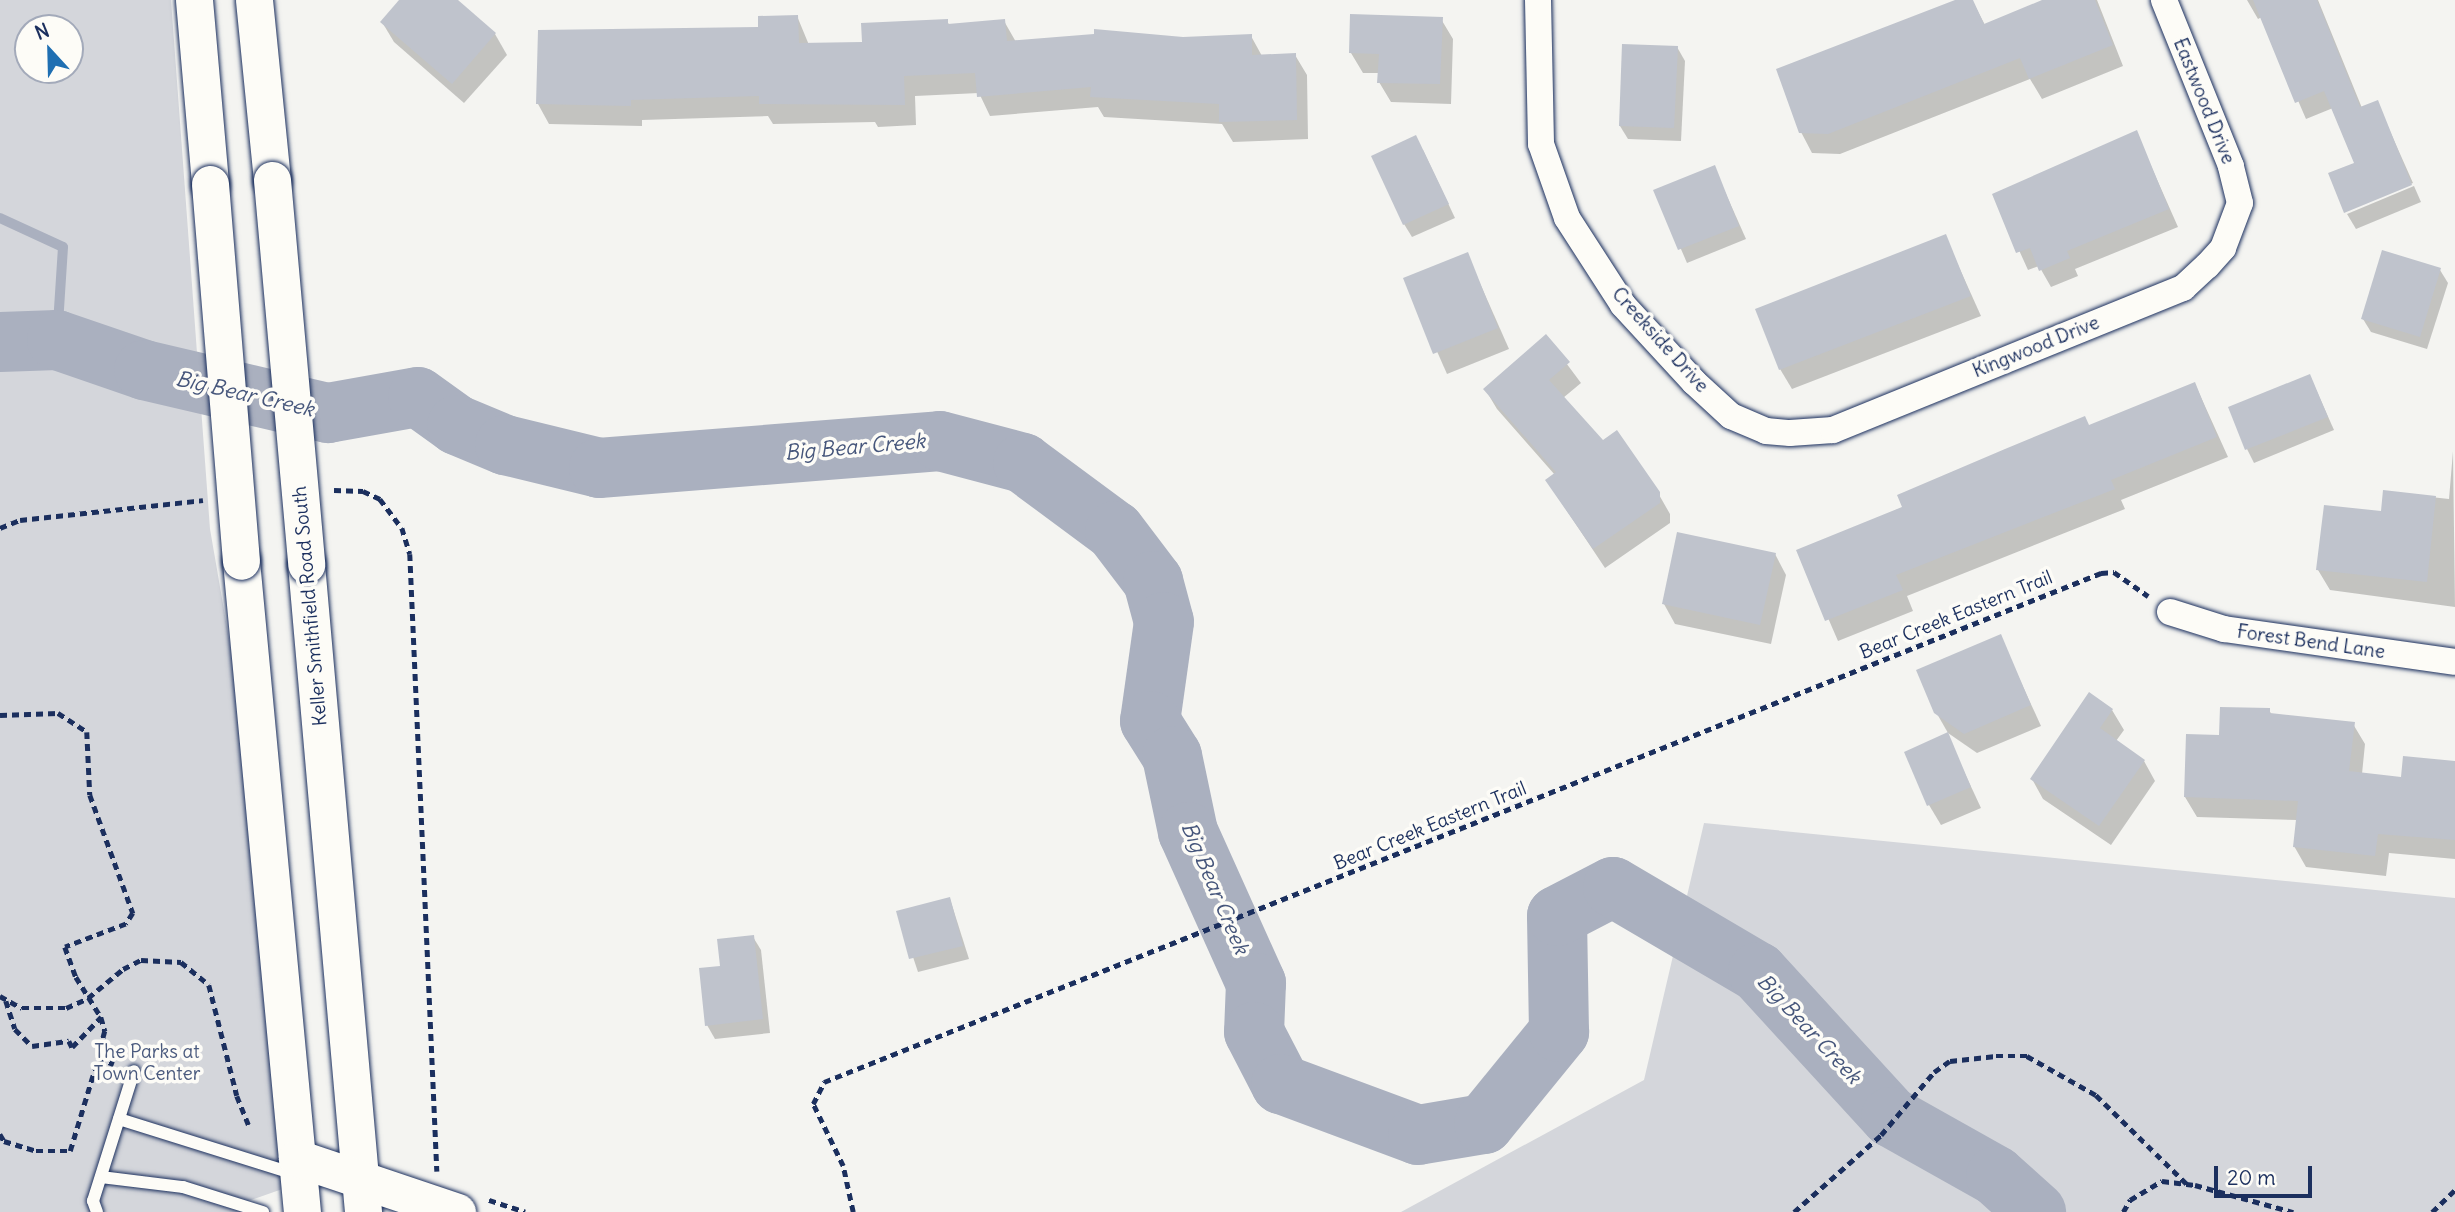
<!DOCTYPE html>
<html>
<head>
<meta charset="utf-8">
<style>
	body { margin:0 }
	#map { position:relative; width:2455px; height:1212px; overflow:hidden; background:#f4f4f1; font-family:Delius,sans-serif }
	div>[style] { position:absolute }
	.green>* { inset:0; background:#d4d6db }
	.shadow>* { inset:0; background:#0003 }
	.stream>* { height:10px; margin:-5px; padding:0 5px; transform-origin:5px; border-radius:5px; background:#aab0bf }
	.river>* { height:60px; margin:-30px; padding:0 30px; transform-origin:30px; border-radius:30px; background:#aab0bf }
	.building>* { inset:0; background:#bfc3cc }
	.path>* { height:4.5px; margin-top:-2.25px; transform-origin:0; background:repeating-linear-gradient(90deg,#1b2f5e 0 7px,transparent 0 12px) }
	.roads { filter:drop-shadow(0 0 2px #1b2f5e) drop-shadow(0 0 2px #1b2f5e) }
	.service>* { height:12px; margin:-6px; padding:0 6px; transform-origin:6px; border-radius:6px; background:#fdfcf7 }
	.minor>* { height:26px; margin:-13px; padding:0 13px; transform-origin:13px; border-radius:13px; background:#fdfcf7 }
	.secondary>* { height:37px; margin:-18.5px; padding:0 18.5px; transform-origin:18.5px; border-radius:18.5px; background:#fdfcf7 }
	.bridges { filter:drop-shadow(0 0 2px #1b2f5e) drop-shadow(0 0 2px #1b2f5e) }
	.secondary-bridge>* { height:37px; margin:-18.5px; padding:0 18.5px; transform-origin:18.5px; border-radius:18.5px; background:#fdfcf7 }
	span { translate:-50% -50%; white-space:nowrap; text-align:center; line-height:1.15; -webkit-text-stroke:7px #fdfcf7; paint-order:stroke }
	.street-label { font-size:19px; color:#1b2f5e }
	.park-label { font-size:19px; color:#49597d }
	.water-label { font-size:21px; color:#46567b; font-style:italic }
	.north { position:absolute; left:14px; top:14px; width:70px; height:70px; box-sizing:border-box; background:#fdfcf7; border:2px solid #a3aaba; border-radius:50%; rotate:338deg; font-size:19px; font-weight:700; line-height:28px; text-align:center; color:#1b2f5e }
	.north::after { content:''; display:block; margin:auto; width:24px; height:32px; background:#1f6fb2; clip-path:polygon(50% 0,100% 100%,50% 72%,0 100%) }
	.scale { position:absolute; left:2214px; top:1166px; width:98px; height:32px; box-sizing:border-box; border:4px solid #1b2f5e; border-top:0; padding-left:9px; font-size:21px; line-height:24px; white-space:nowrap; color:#1b2f5e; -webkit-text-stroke:5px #fdfcf7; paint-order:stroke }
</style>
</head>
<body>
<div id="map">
	<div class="green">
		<i style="clip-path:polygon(evenodd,0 0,171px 0,210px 529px,272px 888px,308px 1180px,248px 1201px,252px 1212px,0 1212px,0 0,28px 28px,70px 28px,70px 70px,28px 70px,28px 28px)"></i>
		<i style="clip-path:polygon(1704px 823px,2455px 898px,2455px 1212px,1401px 1212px,1644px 1080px)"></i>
	</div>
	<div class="shadow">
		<i style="clip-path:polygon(401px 0,456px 0,495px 34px,507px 55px,464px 103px,394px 42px,382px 22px)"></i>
		<i style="clip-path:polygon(1958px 0,1972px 0,1985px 25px,2047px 0,2097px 0,2123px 66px,2042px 99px,2030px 79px,1840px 154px,1812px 153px,1801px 132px)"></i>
		<i style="clip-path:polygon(2247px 0,2318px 0,2362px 108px,2377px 102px,2413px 183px,2345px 211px,2356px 164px,2333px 108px,2306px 119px,2262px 17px,2258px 19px)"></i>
		<i style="clip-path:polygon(797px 16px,809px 45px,863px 44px,947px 21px,950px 26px,1004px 21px,1016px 42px,1251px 36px,1262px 56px,1295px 55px,1307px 75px,1308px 139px,1233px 142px,1222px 124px,1104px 117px,1098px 107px,990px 116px,979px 93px,915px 96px,916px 125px,878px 127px,875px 122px,773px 124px,768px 116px,642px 120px,642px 126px,549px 124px,538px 104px)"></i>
		<i style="clip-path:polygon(1441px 19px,1453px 39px,1451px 104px,1391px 102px,1379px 82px,1380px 73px,1363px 73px,1351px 53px)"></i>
		<i style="clip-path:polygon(1677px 47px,1685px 61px,1681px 141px,1628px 139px,1620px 126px)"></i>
		<i style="clip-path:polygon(2136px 132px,2178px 227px,2075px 269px,2078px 276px,2051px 287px,2039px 266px,2028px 270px,1994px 195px)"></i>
		<i style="clip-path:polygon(1423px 150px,1455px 218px,1412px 237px,1404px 224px)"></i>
		<i style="clip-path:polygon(1714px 167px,1746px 239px,1687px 263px,1656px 191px)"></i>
		<i style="clip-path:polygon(2414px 186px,2421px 202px,2356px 229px,2347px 214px)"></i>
		<i style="clip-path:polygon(1945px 236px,1981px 316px,1792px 389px,1780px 369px)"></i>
		<i style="clip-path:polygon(1467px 254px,1509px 349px,1447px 374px,1405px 279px)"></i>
		<i style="clip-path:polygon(2440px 270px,2448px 283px,2427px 349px,2371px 332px,2363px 319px)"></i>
		<i style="clip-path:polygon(1546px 336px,1581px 383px,1563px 398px,1602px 443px,1658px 493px,1670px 514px,1670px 523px,1605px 568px,1547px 481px,1555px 475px,1497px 409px,1485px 389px)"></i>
		<i style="clip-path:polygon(2310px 376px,2334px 430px,2254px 463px,2247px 449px)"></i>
		<i style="clip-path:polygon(2195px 384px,2228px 457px,2121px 500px,2125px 509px,1907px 596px,1913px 611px,1838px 641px,1799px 551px)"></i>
		<i style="clip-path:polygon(2453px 451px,2455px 607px,2330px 590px,2318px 570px,2383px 513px,2385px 492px,2449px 499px)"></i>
		<i style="clip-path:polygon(1775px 554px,1786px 575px,1771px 644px,1675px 624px,1664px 604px)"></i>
		<i style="clip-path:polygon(2000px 636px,2041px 726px,1977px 753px,1948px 733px,1936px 712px)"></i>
		<i style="clip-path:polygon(2112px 710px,2124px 730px,2116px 741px,2144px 761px,2155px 781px,2111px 845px,2043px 799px,2032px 779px)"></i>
		<i style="clip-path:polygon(2269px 710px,2272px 715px,2353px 724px,2365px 744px,2362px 774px,2403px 779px,2455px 763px,2455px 859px,2389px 853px,2386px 876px,2306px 867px,2294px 846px,2297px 820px,2197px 817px,2185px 797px,2220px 736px)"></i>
		<i style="clip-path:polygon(1947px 735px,1981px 808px,1941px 825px,1929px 805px)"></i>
		<i style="clip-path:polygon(950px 899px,969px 959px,918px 972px,898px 912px)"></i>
		<i style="clip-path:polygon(753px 937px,761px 950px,770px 1033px,715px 1039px,707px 1025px,722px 968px)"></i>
	</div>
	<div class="stream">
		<i style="left:0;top:218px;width:69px;rotate:24.7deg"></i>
		<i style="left:63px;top:247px;width:93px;rotate:93.7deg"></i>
	</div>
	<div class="river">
		<i style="left:0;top:342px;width:57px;rotate:-2deg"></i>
		<i style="left:57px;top:340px;width:92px;rotate:19deg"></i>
		<i style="left:144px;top:370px;width:189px;rotate:13.2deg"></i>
		<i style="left:328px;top:413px;width:91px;rotate:-10.1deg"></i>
		<i style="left:418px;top:397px;width:48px;rotate:35.7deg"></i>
		<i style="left:457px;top:425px;width:52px;rotate:22.6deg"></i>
		<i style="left:505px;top:445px;width:97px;rotate:13.7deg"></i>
		<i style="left:599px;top:468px;width:342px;rotate:-4.5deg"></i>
		<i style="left:940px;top:441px;width:86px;rotate:14.8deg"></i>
		<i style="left:1023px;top:463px;width:114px;rotate:36.5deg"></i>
		<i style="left:1115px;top:531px;width:63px;rotate:52.8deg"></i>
		<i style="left:1153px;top:581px;width:42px;rotate:75deg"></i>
		<i style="left:1164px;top:622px;width:100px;rotate:98deg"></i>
		<i style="left:1150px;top:721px;width:41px;rotate:57.8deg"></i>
		<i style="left:1172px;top:756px;width:78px;rotate:78.1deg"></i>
		<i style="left:1188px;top:832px;width:166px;rotate:65.8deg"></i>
		<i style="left:1256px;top:983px;width:49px;rotate:92.3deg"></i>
		<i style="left:1254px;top:1032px;width:59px;rotate:62.6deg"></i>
		<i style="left:1281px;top:1084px;width:146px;rotate:20.4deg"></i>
		<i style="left:1418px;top:1135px;width:67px;rotate:-9.5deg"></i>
		<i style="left:1484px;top:1124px;width:119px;rotate:-50.8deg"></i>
		<i style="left:1559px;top:1032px;width:116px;rotate:-91deg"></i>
		<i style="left:1557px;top:916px;width:63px;rotate:-27.4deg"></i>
		<i style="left:1613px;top:887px;width:168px;rotate:30.4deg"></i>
		<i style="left:1758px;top:972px;width:197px;rotate:47.5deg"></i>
		<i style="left:1891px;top:1117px;width:120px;rotate:29.3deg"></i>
		<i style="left:1996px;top:1176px;width:54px;rotate:42deg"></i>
	</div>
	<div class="building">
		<i style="clip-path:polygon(399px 0,458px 0,496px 33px,452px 84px,380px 22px)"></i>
		<i style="clip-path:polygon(1955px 0,1973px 0,1984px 24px,2042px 0,2095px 0,2113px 45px,2029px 79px,2020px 58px,1828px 134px,1799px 133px,1776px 69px)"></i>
		<i style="clip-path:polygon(2253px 0,2317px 0,2360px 107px,2378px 100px,2412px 185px,2344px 213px,2328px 173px,2354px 163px,2324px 91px,2295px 103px)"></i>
		<i style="clip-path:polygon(1350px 14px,1443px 17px,1440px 84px,1377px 83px,1379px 54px,1349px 53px)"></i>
		<i style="clip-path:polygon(798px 15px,799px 43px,862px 42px,861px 23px,948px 19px,948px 24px,1005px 19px,1007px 41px,1094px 34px,1094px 29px,1183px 37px,1252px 34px,1252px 55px,1296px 53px,1297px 120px,1219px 122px,1219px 104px,1090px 97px,1091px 87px,977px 97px,975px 73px,904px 76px,905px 105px,759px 104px,759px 96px,631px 100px,631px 106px,536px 104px,538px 30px,758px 27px,758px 16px)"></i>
		<i style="clip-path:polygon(1622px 44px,1678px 46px,1674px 128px,1619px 126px)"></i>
		<i style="clip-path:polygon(2137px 130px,2169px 209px,2067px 251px,2070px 258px,2039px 271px,2030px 248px,2016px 253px,1992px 194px)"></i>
		<i style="clip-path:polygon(1416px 135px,1449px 204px,1403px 225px,1371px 156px)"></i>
		<i style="clip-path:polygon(1715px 165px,1739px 226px,1678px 250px,1653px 190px)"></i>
		<i style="clip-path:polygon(1946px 234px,1971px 296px,1779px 370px,1755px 309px)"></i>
		<i style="clip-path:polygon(2382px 250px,2441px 268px,2420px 337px,2361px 319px)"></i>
		<i style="clip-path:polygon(1468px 252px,1498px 328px,1433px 354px,1403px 278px)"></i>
		<i style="clip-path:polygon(1546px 334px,1570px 362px,1549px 380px,1603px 440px,1617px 430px,1660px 492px,1660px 503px,1593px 549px,1545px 480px,1556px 472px,1483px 389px)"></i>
		<i style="clip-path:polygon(2310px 374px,2328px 417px,2245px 450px,2228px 407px)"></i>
		<i style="clip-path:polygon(2195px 382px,2217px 437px,2111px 480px,2115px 489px,1896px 575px,1903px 590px,1825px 621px,1796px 550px,1902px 507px,1897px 495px,2005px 449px,2085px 416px,2089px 425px)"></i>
		<i style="clip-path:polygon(2383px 490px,2436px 496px,2427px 582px,2316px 570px,2324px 505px,2381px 511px)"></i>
		<i style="clip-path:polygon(1677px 532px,1776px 553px,1760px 625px,1662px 604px)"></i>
		<i style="clip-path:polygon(2001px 634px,2031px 705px,1964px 734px,1934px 713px,1916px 670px)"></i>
		<i style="clip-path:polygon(2089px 692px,2113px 709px,2100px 728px,2145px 760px,2099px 826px,2030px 779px)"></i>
		<i style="clip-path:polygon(2220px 707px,2270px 708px,2270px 713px,2355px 722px,2349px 771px,2401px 777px,2403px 756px,2455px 761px,2455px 840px,2378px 834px,2375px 856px,2293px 847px,2298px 801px,2184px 797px,2186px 734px,2219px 735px)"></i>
		<i style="clip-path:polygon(1948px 732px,1971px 787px,1927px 806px,1904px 752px)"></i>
		<i style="clip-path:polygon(950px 897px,963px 946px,909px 959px,896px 911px)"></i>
		<i style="clip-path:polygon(754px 935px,763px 1019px,705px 1026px,699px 968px,720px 966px,717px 939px)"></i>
	</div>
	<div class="path">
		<i style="left:334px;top:490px;width:29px;rotate:2deg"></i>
		<i style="left:363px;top:491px;width:19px;rotate:25deg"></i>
		<i style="left:380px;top:499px;width:36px;rotate:53deg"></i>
		<i style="left:402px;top:528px;width:27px;rotate:73deg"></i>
		<i style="left:410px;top:554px;width:618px;rotate:87.49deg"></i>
		<i style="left:0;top:528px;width:22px;rotate:-22deg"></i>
		<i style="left:20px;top:520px;width:184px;rotate:-6.2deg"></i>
		<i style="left:0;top:715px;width:58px;rotate:-2deg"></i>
		<i style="left:58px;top:713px;width:35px;rotate:33deg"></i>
		<i style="left:87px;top:732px;width:63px;rotate:87.3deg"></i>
		<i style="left:90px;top:795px;width:126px;rotate:70deg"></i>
		<i style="left:133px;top:913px;width:13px;rotate:122deg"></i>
		<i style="left:126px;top:924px;width:65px;rotate:159.3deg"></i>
		<i style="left:65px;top:947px;width:32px;rotate:70deg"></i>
		<i style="left:76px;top:977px;width:47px;rotate:58deg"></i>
		<i style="left:101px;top:1017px;width:15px;rotate:74deg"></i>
		<i style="left:105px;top:1031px;width:28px;rotate:105deg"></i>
		<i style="left:0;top:996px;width:25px;rotate:29deg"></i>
		<i style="left:22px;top:1008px;width:44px"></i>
		<i style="left:66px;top:1008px;width:24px;rotate:-24deg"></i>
		<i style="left:88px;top:998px;width:45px;rotate:-39.6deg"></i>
		<i style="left:123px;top:969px;width:20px;rotate:-27deg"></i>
		<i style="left:141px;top:960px;width:40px;rotate:2.9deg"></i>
		<i style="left:181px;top:962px;width:36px;rotate:39deg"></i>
		<i style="left:209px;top:985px;width:114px;rotate:75.8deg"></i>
		<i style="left:237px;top:1096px;width:31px;rotate:68deg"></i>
		<i style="left:6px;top:1001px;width:29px;rotate:72deg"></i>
		<i style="left:15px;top:1029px;width:24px;rotate:45deg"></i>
		<i style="left:32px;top:1046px;width:37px;rotate:-8deg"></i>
		<i style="left:69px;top:1041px;width:7px;rotate:63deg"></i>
		<i style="left:72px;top:1047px;width:42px;rotate:-46deg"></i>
		<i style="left:0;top:1134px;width:8px;rotate:60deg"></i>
		<i style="left:4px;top:1141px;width:34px;rotate:17deg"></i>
		<i style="left:36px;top:1151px;width:34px"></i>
		<i style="left:70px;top:1151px;width:97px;rotate:-73.2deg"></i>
		<i style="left:98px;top:1058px;width:17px;rotate:21deg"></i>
		<i style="left:489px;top:1200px;width:38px;rotate:18deg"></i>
		<i style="left:853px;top:1212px;width:47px;rotate:-102.3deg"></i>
		<i style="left:843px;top:1166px;width:69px;rotate:-115.8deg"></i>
		<i style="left:813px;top:1104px;width:25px;rotate:-63deg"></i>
		<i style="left:824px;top:1082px;width:1375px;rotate:-21.73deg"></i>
		<i style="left:2101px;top:573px;width:13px;rotate:-4deg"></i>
		<i style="left:2114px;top:572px;width:42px;rotate:35.2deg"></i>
		<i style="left:1794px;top:1212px;width:116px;rotate:-41.5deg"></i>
		<i style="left:1881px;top:1135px;width:82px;rotate:-49.9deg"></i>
		<i style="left:1934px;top:1072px;width:19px;rotate:-35deg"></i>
		<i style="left:1950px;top:1061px;width:46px;rotate:-6.2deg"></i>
		<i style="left:1996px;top:1056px;width:31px"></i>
		<i style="left:2027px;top:1056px;width:79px;rotate:29.5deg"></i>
		<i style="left:2096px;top:1095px;width:127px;rotate:44.4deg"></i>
		<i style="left:2123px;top:1212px;width:14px;rotate:-60deg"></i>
		<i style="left:2130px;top:1200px;width:37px;rotate:-31deg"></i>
		<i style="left:2162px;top:1181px;width:33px;rotate:7deg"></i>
		<i style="left:2195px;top:1185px;width:102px;rotate:15.4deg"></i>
		<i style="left:2432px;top:1212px;width:32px;rotate:-44deg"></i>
	</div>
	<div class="roads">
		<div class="service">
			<i style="left:119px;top:1119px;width:184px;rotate:17.4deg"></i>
			<i style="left:101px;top:1177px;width:83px;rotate:7deg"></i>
			<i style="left:183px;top:1187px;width:84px;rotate:17.4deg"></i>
			<i style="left:97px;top:1212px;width:12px;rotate:-110deg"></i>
			<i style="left:93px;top:1201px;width:136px;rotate:-72.5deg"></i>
		</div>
		<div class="minor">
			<i style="left:1538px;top:0;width:144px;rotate:88.8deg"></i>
			<i style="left:1541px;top:144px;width:78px;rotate:70.6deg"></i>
			<i style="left:1567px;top:218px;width:103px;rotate:57.2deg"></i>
			<i style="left:1623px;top:305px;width:105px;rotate:47.3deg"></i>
			<i style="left:1694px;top:382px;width:50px;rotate:42.6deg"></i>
			<i style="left:1731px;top:416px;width:38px;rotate:23deg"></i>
			<i style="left:1766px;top:431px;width:24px;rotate:5deg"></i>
			<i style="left:1790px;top:433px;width:43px;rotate:-4deg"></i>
			<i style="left:1833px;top:430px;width:378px;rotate:-22.1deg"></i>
			<i style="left:2183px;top:288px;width:33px;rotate:-43deg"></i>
			<i style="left:2207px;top:266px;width:24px;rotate:-48deg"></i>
			<i style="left:2223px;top:248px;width:48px;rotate:-69.3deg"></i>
			<i style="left:2240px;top:203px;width:38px;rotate:-104deg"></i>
			<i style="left:2231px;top:166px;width:179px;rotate:-112deg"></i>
			<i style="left:2170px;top:612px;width:57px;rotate:17.5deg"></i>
			<i style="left:2224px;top:629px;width:233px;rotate:8.1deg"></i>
		</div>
		<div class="secondary">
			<i style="left:194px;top:0;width:185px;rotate:85deg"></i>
			<i style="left:254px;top:0;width:181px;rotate:84.3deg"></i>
			<i style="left:241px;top:561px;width:654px;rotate:84.65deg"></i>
			<i style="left:306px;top:564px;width:651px;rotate:84.97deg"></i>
			<i style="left:297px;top:1158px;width:169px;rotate:18.6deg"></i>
		</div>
	</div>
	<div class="bridges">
		<div class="secondary-bridge">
			<i style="left:272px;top:180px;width:386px;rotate:84.9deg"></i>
			<i style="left:210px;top:184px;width:378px;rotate:85.3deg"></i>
		</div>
	</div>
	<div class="street-label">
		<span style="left:2204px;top:101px;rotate:68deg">Eastwood Drive</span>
		<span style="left:1660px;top:340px;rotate:48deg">Creekside Drive</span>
		<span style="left:2036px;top:347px;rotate:-22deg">Kingwood Drive</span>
		<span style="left:310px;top:606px;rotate:-95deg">Keller Smithfield Road South</span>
		<span style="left:1956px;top:615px;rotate:-22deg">Bear Creek Eastern Trail</span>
		<span style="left:2311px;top:642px;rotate:8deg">Forest Bend Lane</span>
		<span style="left:1430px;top:826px;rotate:-22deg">Bear Creek Eastern Trail</span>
	</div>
	<div class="park-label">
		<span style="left:147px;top:1063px">The Parks at<br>Town Center</span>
	</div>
	<div class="water-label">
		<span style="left:245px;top:394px;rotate:13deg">Big Bear Creek</span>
		<span style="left:855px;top:447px;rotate:-5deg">Big Bear Creek</span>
		<span style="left:1215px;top:888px;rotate:67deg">Big Bear Creek</span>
		<span style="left:1809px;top:1029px;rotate:47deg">Big Bear Creek</span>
	</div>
	<div class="north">N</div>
	<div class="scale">20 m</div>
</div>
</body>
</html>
